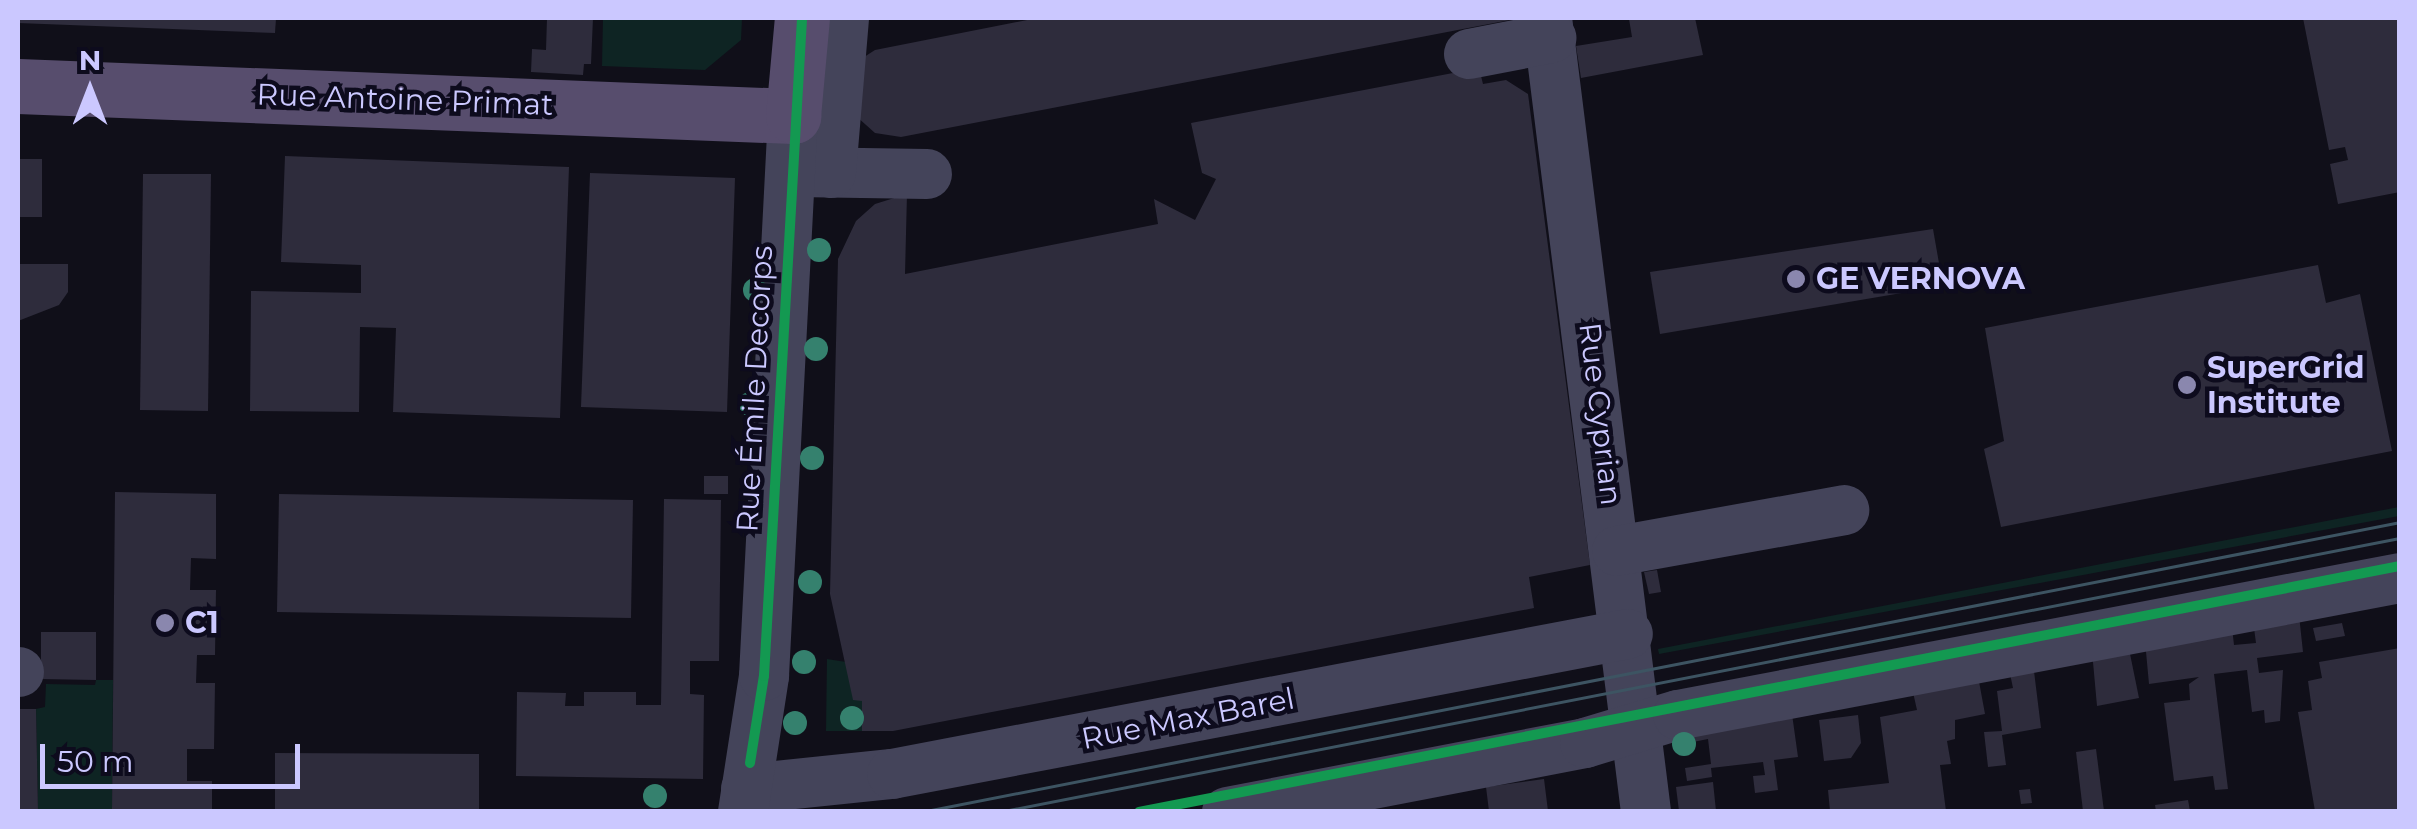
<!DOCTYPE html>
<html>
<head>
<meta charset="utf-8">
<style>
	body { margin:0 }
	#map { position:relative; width:2417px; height:829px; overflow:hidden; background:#100f19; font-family:Montserrat,sans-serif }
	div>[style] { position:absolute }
	.green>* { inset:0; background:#0e2423 }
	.building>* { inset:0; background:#2e2c3c }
	.minor>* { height:50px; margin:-25px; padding:0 25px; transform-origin:25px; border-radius:25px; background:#44445a }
	.major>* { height:55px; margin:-27.5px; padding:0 27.5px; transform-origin:27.5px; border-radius:27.5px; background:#574d6d }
	.tram>* { height:2.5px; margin:-1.25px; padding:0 1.25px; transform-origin:1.25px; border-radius:1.25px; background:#3d5462 }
	.cycleway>* { height:10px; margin:-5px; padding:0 5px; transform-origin:5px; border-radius:5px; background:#139951 }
	.trees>* { width:24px; height:24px; margin:-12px; border-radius:50%; background:#35816e }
	.dots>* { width:28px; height:28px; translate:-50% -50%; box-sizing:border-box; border:5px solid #0d0b1d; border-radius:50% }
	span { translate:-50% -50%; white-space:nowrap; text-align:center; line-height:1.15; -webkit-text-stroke:9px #0d0b1d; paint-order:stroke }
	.street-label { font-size:30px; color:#cbc8ff }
	.poi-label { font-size:30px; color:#cbc8ff; font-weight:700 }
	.left { translate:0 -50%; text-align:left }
	.frame { position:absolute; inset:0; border:20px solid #cbc8ff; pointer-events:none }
	.north { position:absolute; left:40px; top:40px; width:100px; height:100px; -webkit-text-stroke:8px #0d0b1d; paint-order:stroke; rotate:0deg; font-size:28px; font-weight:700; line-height:40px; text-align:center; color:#cbc8ff }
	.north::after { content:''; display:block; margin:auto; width:35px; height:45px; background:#cbc8ff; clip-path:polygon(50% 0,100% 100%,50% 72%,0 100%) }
	.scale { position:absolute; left:40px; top:744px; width:260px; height:45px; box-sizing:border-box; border:5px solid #cbc8ff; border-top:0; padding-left:12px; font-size:30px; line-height:35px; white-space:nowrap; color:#cbc8ff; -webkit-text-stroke:8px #0d0b1d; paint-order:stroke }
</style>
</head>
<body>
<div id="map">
	<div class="green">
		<i style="clip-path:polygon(603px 18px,742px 18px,741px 40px,705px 70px,602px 66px)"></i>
		<i style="clip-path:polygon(2399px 507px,2399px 516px,1659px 654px,1658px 649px)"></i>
		<i style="clip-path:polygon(827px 659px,846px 662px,862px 701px,862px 731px,826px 731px)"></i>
		<i style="clip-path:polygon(96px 680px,113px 680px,112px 811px,38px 811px,36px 709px,45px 707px,46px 684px,95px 685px)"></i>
	</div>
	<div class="building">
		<i style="clip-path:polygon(18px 18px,276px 18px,275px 33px,18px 23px)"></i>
		<i style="clip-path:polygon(547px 18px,593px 18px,591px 64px,584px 64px,583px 75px,531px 72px,532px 49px,546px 50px)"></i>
		<i style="clip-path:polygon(1037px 18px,1515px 18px,1515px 19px,901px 137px,875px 133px,856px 116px,861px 59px,875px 50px)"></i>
		<i style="clip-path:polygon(1695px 18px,1703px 55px,1581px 78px,1576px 46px,1632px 37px,1629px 19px)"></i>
		<i style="clip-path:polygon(2303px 18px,2400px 18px,2400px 192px,2338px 204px,2330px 164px,2348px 160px,2345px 147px,2329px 150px)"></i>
		<i style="clip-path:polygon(1479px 68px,1483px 84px,1506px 80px,1528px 94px,1590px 565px,1529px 577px,1534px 608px,893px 731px,862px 731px,862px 701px,853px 700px,830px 594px,838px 259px,856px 221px,875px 204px,907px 194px,905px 274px,1158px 224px,1154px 199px,1195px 220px,1216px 179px,1202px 173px,1191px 123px)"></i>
		<i style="clip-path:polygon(285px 156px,569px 167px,560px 418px,393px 412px,396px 328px,360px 327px,359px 412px,250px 411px,251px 291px,361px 293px,361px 265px,281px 262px)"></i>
		<i style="clip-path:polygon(18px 159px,42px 159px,42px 217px,18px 217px)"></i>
		<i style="clip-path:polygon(590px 173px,735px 178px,727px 412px,581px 407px)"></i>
		<i style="clip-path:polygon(143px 174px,211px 174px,208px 411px,140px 410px)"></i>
		<i style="clip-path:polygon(1933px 229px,1943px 286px,1660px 334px,1650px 272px)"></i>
		<i style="clip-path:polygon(18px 264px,68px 264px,68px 292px,59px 305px,18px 321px)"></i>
		<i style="clip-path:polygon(2318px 265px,2326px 303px,2360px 294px,2392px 451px,2001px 527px,1984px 449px,2004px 441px,1985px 328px)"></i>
		<i style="clip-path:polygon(704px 476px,728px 476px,728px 494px,704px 494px)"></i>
		<i style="clip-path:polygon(115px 492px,216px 494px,216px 559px,191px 558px,190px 590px,216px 590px,215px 655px,197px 655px,196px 683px,215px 683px,214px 749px,187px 749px,187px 781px,212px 781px,212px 811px,112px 811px)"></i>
		<i style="clip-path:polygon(279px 494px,633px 500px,631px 618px,277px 612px)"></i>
		<i style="clip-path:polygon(664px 499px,721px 500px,719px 661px,690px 661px,690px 694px,704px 695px,703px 779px,516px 776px,517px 692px,566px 693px,565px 706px,584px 706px,584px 692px,636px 692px,636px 705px,661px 705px)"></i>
		<i style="clip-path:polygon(1657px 570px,1661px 592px,1649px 594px,1644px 572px)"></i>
		<i style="clip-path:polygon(2299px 615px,2303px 652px,2257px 658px,2259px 673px,2283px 670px,2280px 721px,2265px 723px,2264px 710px,2252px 712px,2247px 670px,2214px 674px,2228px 789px,2215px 790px,2213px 776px,2174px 781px,2164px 703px,2190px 700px,2189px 684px,2199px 677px,2149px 684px,2145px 641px,2232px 627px,2234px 645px,2256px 643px,2253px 621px)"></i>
		<i style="clip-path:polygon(2342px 623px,2345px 636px,2316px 641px,2313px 628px)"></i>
		<i style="clip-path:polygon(41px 632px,96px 632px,96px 680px,41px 679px)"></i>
		<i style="clip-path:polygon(2128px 644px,2139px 698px,2097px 706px,2092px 651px)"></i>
		<i style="clip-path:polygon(2400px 648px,2400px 811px,2315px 811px,2298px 712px,2312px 710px,2308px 681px,2322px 678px,2319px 662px)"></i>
		<i style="clip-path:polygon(2033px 663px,2041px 728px,2002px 735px,2006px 765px,1988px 767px,1984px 732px,2002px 731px,1997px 691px,2013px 688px,2009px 669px)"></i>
		<i style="clip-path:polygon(1978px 676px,1985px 714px,1955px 720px,1955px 739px,1947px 741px,1951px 764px,1940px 765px,1946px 811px,1830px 811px,1828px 790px,1889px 783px,1880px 717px,1917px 710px,1912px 688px)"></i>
		<i style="clip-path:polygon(18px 709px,36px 709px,38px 811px,18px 811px)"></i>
		<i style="clip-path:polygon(1792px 714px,1798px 757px,1774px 760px,1778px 790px,1755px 793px,1753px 776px,1765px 775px,1763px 762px,1711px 768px,1712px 777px,1687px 781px,1685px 768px,1711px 764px,1708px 739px,1688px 743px,1686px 730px)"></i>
		<i style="clip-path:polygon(1858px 715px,1861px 743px,1851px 758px,1824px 761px,1819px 720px)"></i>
		<i style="clip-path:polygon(2096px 749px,2104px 811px,2083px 811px,2076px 752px)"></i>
		<i style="clip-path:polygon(275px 753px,479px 754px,479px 811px,275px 811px)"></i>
		<i style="clip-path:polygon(1544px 779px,1548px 811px,1489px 811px,1486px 787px)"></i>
		<i style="clip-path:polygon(1713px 782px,1716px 811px,1679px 811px,1676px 787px)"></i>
		<i style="clip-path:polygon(2030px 789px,2032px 803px,2021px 804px,2019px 790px)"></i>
		<i style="clip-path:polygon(2188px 800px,2190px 811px,2156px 811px,2155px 805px)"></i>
	</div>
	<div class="minor">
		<i style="left:1547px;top:18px;width:800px;rotate:82.89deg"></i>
		<i style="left:1469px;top:54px;width:84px;rotate:-11deg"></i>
		<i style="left:797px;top:172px;width:130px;rotate:0.9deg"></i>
		<i style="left:831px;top:173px;width:156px;rotate:-85.2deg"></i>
		<i style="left:1617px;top:551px;width:231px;rotate:-10.2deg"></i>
		<i style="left:18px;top:672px;width:1px"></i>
		<i style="left:746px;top:789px;width:147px;rotate:-5.9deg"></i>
		<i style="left:892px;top:774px;width:749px;rotate:-10.77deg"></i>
		<i style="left:743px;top:812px;width:138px;rotate:-81.2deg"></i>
		<i style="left:764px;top:676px;width:561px;rotate:-87.04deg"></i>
		<i style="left:1227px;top:812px;width:365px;rotate:-10.9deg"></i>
		<i style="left:1585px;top:743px;width:97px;rotate:-16.8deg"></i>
		<i style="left:1678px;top:715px;width:735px;rotate:-10.74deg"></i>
	</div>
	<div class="major">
		<i style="left:18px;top:86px;width:776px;rotate:2.22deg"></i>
		<i style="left:793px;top:116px;width:98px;rotate:-84.8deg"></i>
	</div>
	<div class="tram">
		<i style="left:921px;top:812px;width:1507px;rotate:-11.09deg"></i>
		<i style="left:999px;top:812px;width:1428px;rotate:-11.07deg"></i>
	</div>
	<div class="cycleway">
		<i style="left:750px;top:763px;width:88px;rotate:-80.9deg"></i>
		<i style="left:764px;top:676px;width:659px;rotate:-86.69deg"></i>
		<i style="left:1139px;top:812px;width:1285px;rotate:-11.04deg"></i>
	</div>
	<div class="trees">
		<i style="left:819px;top:250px"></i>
		<i style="left:755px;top:290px"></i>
		<i style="left:816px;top:349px"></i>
		<i style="left:750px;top:404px"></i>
		<i style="left:812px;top:458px"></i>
		<i style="left:810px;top:582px"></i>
		<i style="left:804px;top:662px"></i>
		<i style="left:852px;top:718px"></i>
		<i style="left:795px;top:723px"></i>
		<i style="left:1684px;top:744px"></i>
		<i style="left:655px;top:796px"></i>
	</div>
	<div class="dots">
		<i style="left:1796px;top:279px;background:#8a87ae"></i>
		<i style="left:2187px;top:385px;background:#8a87ae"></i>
		<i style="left:165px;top:623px;background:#8a87ae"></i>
	</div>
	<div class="street-label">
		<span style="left:405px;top:100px;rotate:2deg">Rue Antoine Primat</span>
		<span style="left:755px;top:389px;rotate:-87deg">Rue Émile Decorps</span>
		<span style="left:1600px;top:414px;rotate:83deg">Rue Cyprian</span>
		<span style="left:1188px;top:719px;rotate:-11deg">Rue Max Barel</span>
	</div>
	<div class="poi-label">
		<span class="left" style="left:1816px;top:279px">GE VERNOVA</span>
		<span class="left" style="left:2207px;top:385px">SuperGrid<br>Institute</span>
		<span class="left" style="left:185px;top:623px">C1</span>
	</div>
	<div class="frame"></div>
	<div class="north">N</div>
	<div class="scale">50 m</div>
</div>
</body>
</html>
